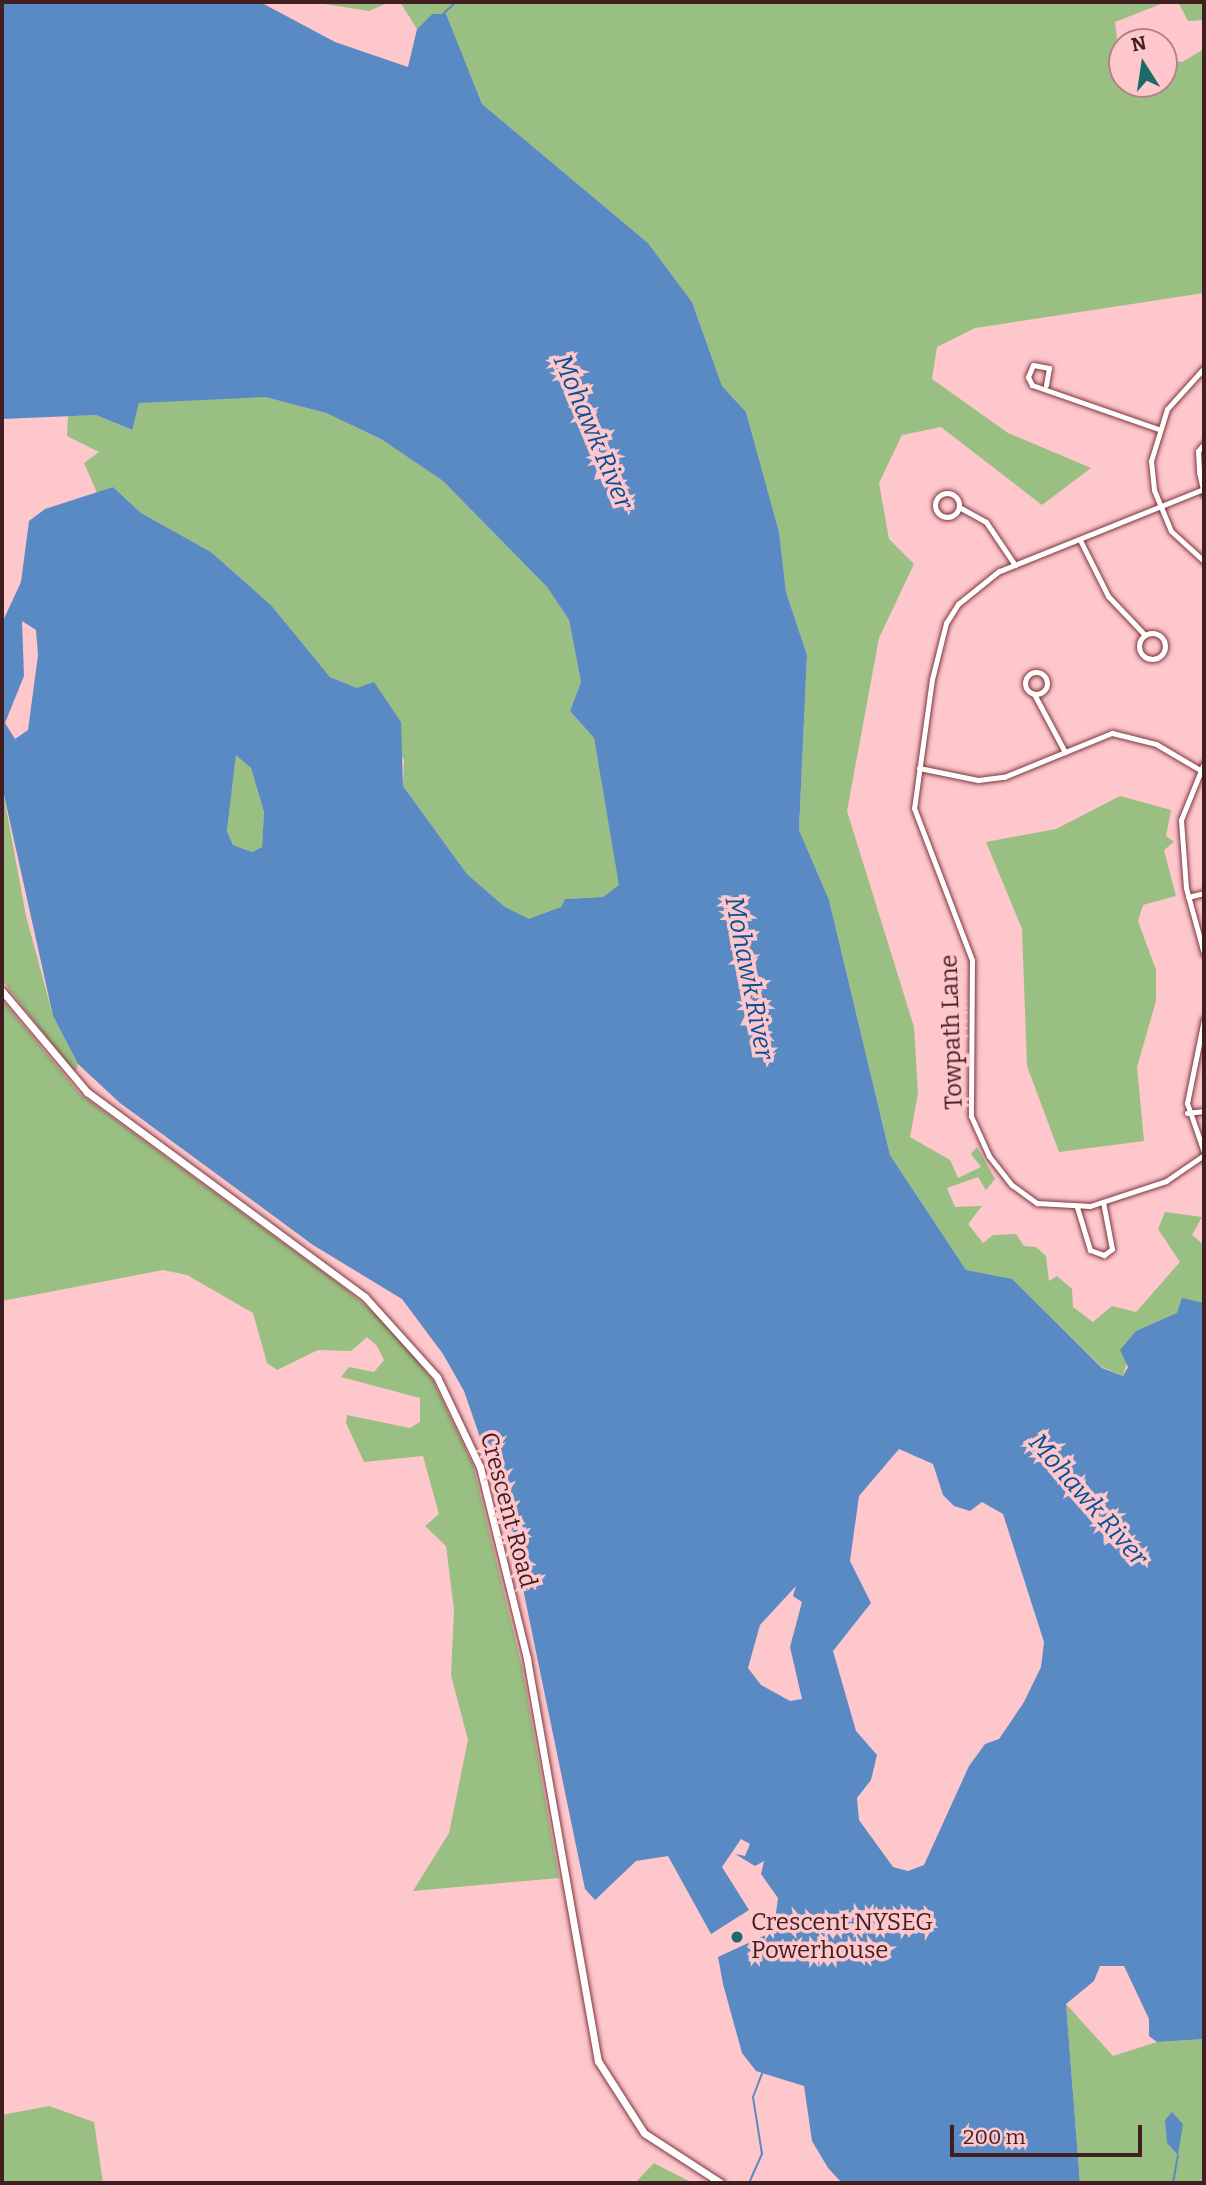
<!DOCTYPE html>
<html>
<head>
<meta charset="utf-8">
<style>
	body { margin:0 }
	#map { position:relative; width:1206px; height:2185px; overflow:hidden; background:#fec7cb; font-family:Bitter,serif }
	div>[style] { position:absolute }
	.green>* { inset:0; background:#9abf82 }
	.water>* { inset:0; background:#5a8ac3 }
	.stream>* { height:2px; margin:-1px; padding:0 1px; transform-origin:1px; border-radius:1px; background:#5a8ac3 }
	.roads { filter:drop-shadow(0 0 2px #7f343e) drop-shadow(0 0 2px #7f343e) }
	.minor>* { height:5px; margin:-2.5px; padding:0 2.5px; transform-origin:2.5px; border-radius:2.5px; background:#fff }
	.minor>.ring { margin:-2.5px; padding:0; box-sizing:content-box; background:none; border:5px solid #fff; border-radius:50% }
	.tertiary>* { height:7px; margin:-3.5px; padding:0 3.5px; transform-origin:3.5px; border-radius:3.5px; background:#fff }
	.dots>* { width:19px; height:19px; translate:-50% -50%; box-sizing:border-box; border:4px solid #fec7cb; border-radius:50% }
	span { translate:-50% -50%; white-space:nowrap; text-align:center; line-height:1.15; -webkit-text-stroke:7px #fec7cb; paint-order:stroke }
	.street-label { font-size:24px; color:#401e22 }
	.poi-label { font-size:24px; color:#401e22 }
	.left { translate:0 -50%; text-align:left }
	.water-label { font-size:26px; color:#085096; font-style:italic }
	.frame { position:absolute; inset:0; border:4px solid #401e22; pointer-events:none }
	.north { position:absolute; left:1108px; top:28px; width:70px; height:70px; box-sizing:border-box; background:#fec7cb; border:2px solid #b28387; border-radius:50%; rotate:348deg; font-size:19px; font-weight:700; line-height:28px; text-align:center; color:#401e22 }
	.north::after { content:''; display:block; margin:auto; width:24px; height:32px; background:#1d6a69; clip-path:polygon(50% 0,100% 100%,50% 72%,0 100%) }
	.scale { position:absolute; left:950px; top:2125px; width:192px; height:32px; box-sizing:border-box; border:4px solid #401e22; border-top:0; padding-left:9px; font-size:21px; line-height:24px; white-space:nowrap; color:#401e22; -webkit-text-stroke:5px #fec7cb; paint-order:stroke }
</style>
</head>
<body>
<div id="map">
	<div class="green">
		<i style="clip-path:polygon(312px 2px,390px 2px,369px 11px)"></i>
		<i style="clip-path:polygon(400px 2px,1166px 2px,1115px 22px,1122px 84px,1164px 84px,1164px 59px,1182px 62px,1204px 49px,1204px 293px,975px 328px,937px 347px,932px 379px,1008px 433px,1091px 468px,1042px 505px,941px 427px,902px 435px,879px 483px,889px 539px,914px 564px,879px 638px,847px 811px,914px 1027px,918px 1093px,910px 1137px,950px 1160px,958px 1178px,981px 1167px,971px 1154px,977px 1147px,995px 1179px,986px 1190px,978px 1177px,947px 1188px,955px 1207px,982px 1206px,968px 1224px,983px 1243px,993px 1235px,1016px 1234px,1024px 1246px,1036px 1247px,1046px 1256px,1049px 1281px,1057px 1276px,1072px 1289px,1073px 1307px,1093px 1322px,1112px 1306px,1136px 1312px,1180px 1262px,1158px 1229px,1165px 1212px,1202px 1217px,1192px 1235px,1204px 1245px,1204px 1303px,1136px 1331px,1123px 1376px,1102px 1367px,1012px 1280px,966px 1270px,890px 1155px,829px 900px,799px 830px,807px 655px,786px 592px,779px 532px,746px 412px,722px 386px,692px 302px,648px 243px,482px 104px,446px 15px,432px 14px,417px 29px)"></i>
		<i style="clip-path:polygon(1178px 2px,1204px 2px,1204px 33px,1203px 20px,1188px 21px)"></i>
		<i style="clip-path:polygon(199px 396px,265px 397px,326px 413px,381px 439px,443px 481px,547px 587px,569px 620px,581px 682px,570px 711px,594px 738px,620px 885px,603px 897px,565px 899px,561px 907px,529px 920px,505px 907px,467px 874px,403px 786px,404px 760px,357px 688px,330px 677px,271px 605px,211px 552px,141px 513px,113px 487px,97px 493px,84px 463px,99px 452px,67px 436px,68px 416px,96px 415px,131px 430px,139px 403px)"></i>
		<i style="clip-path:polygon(236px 754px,251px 768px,264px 812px,262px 847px,252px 852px,233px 845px,227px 831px)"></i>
		<i style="clip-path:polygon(2px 786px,26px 916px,53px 1016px,78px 1064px,75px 1073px,2px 980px)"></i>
		<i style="clip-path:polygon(1120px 796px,1171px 810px,1166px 836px,1174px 842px,1164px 850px,1176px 896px,1143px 905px,1138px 921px,1156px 970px,1156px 1001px,1137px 1067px,1144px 1141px,1059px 1152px,1027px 1066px,1022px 929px,986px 842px,1056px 829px)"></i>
		<i style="clip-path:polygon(2px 1000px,80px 1094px,343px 1287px,392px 1328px,433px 1381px,473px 1465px,522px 1667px,559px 1878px,413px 1891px,449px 1833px,468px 1740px,451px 1675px,454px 1610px,446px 1546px,425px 1526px,439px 1514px,423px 1456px,364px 1462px,346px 1423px,347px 1415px,410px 1428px,420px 1422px,420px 1398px,341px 1377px,349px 1367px,374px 1372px,384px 1360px,377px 1346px,367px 1337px,351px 1351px,318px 1350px,277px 1370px,267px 1363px,253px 1313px,187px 1275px,163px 1270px,2px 1301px)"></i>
		<i style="clip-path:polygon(1066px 2004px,1113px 2056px,1157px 2042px,1204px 2039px,1204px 2183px,1080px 2183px)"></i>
		<i style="clip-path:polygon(49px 2106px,94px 2122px,103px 2183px,2px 2183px,2px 2115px)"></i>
		<i style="clip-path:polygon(654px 2163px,667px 2170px,693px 2183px,635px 2183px)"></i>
	</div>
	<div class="water">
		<i style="clip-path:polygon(evenodd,2px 2px,260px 2px,335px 42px,408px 67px,417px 29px,432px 14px,446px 14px,482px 104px,648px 243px,692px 302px,722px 386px,746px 412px,779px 532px,786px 592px,807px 655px,799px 830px,829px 900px,890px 1155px,966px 1270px,1012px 1279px,1102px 1368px,1123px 1376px,1128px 1367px,1120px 1350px,1136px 1331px,1177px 1313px,1182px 1298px,1204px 1303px,1204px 2039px,1157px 2042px,1149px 2036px,1149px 2019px,1124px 1966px,1100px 1966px,1094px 1981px,1066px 2004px,1080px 2183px,842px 2183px,828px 2168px,812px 2141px,804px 2086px,756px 2071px,742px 2053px,723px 1984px,718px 1957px,768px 1934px,775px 1920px,778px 1898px,761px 1874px,764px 1861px,755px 1866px,735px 1854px,745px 1856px,750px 1844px,741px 1839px,722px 1867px,749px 1910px,711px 1934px,668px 1856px,636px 1861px,595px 1900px,585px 1889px,509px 1521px,464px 1391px,443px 1354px,402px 1299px,313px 1245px,120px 1103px,78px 1064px,53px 1016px,2px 786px,2px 623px,21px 582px,29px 521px,45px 509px,113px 487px,141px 513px,211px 552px,271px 605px,330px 677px,357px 688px,374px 682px,401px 722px,403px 786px,467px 874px,505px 907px,529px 919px,561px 907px,565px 899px,603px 897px,619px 885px,594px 738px,570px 711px,581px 682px,569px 620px,547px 587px,443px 481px,381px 439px,326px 413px,265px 397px,139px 403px,132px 430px,96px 415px,2px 419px,2px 2px,22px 621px,36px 630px,38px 655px,28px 730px,15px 739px,5px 723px,24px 676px,22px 621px,2px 2px,236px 755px,251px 768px,264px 812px,262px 847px,252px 852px,233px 845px,227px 831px,236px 755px,2px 2px,899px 1449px,933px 1464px,943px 1495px,954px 1506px,970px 1511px,982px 1502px,1003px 1514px,1044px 1642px,1041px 1667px,1024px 1702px,999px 1739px,985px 1744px,969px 1766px,924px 1865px,908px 1871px,893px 1867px,859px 1820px,857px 1798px,871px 1780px,877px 1755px,856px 1731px,833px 1651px,871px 1603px,850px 1561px,859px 1496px,899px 1449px,2px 2px,796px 1586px,793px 1596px,802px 1602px,790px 1647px,802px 1699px,790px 1701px,761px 1685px,748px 1668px,760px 1625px,796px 1586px)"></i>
		<i style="clip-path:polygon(1172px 2112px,1183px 2124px,1178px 2155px,1167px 2143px,1165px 2120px)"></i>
	</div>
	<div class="stream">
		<i style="left:443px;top:14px;width:18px;rotate:-43deg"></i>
		<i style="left:749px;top:2183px;width:32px;rotate:-66deg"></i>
		<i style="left:762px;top:2154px;width:58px;rotate:-99deg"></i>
		<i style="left:753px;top:2097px;width:28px;rotate:-69deg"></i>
		<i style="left:1173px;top:2183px;width:28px;rotate:-80deg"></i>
	</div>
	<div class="roads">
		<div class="minor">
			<i style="left:1204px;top:368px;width:55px;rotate:132.1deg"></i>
			<i style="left:1167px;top:409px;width:54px;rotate:107.1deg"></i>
			<i style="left:1151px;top:461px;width:29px;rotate:84deg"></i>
			<i style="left:1154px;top:490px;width:44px;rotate:67.5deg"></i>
			<i style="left:1171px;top:531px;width:45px;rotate:42.3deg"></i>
			<i style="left:1046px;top:385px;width:17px;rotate:-80deg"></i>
			<i style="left:1049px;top:368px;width:16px;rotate:-169deg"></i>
			<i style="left:1033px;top:365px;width:13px;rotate:113deg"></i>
			<i style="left:1028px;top:377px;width:9px;rotate:63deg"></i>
			<i style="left:1032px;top:385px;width:133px;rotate:19.2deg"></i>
			<i style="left:1204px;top:444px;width:9px;rotate:131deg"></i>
			<i style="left:1198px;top:451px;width:21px;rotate:87deg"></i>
			<i style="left:1199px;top:472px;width:5px"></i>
			<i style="left:1199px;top:472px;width:23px;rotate:77deg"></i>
			<i style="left:1201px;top:490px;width:218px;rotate:158.1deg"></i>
			<i style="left:999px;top:571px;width:53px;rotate:141.2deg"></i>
			<i style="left:958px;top:604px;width:22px;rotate:122deg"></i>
			<i style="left:946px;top:623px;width:58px;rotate:104deg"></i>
			<i style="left:932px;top:679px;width:130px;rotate:97.9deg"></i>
			<i style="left:914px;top:808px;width:163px;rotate:69.1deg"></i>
			<i style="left:972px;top:960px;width:156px;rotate:90.4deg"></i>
			<i style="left:971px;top:1116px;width:44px;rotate:65.8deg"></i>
			<i style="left:989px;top:1156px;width:37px;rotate:52deg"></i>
			<i style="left:1012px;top:1185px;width:31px;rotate:36deg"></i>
			<i style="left:1037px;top:1203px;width:53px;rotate:3.2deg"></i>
			<i style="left:1090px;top:1206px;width:80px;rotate:-18.2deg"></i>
			<i style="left:1166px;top:1181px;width:46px;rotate:-34.4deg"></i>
			<i class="ring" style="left:935px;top:493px;width:19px;height:19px"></i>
			<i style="left:959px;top:507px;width:31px;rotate:29deg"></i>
			<i style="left:986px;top:522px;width:52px;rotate:56deg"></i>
			<i style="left:1080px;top:540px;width:63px;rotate:63.4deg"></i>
			<i style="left:1108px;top:596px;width:54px;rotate:46.5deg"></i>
			<i class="ring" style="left:1139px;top:633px;width:21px;height:21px"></i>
			<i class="ring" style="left:1025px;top:672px;width:17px;height:17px"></i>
			<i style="left:1034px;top:694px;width:66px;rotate:61.9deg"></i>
			<i style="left:1204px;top:763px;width:61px;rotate:112deg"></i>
			<i style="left:1181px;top:820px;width:68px;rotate:85.8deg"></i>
			<i style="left:1186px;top:888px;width:68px;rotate:74.7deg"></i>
			<i style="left:919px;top:768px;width:60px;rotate:11.5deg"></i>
			<i style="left:978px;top:780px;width:26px;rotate:-7deg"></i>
			<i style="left:1004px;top:777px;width:117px;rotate:-22.2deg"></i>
			<i style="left:1112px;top:733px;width:45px;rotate:14deg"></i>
			<i style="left:1156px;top:744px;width:51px;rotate:30.6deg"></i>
			<i style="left:1188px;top:897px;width:16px;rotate:-14deg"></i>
			<i style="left:1204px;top:1019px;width:86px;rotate:101.4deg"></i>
			<i style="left:1187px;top:1103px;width:52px;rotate:70.9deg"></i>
			<i style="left:1187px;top:1113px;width:17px;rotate:-7deg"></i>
			<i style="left:1077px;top:1207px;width:45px;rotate:73.2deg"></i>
			<i style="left:1090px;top:1250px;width:15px;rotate:20deg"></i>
			<i style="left:1104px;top:1255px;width:10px;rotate:-37deg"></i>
			<i style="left:1112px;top:1249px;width:48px;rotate:-100.8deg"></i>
		</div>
		<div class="tertiary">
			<i style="left:2px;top:991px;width:132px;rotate:49.9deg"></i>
			<i style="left:87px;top:1092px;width:345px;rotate:36.4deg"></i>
			<i style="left:365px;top:1297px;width:108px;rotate:48deg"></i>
			<i style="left:437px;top:1377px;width:100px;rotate:64.5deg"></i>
			<i style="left:480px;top:1467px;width:198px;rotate:76.2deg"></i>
			<i style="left:527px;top:1659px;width:408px;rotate:80deg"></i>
			<i style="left:598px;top:2061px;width:85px;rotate:57.4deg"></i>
			<i style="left:644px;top:2133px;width:92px;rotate:33deg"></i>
		</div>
	</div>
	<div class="dots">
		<i style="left:737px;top:1937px;background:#1d6a69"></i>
	</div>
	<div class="street-label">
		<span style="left:952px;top:1032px;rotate:-92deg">Towpath Lane</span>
		<span style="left:508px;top:1510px;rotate:75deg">Crescent Road</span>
	</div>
	<div class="poi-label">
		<span class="left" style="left:751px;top:1937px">Crescent NYSEG<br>Powerhouse</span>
	</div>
	<div class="water-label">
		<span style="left:593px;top:432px;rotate:67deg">Mohawk River</span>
		<span style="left:749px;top:978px;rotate:79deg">Mohawk River</span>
		<span style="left:1088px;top:1500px;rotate:49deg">Mohawk River</span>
	</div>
	<div class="frame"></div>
	<div class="north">N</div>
	<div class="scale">200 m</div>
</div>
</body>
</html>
